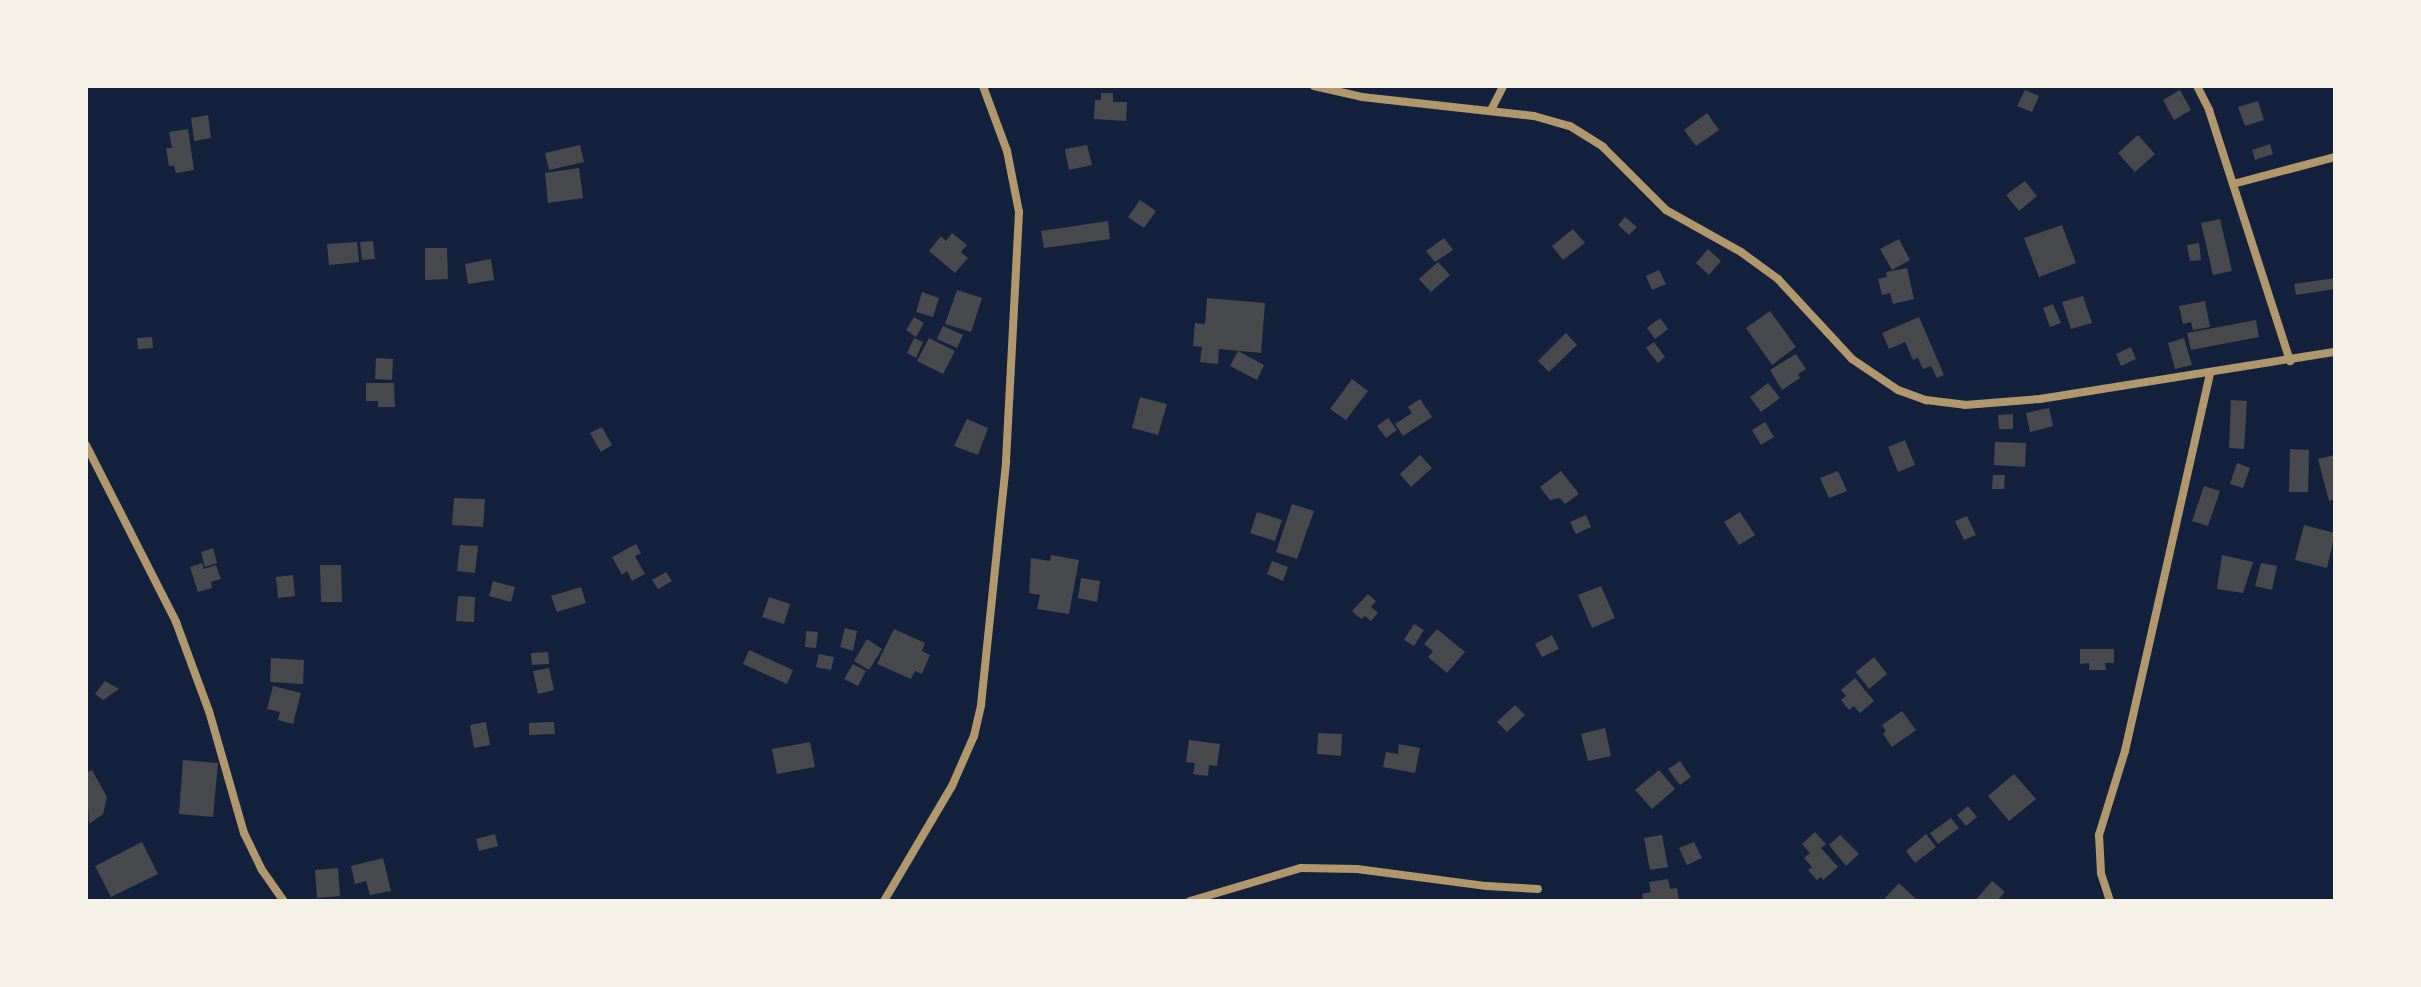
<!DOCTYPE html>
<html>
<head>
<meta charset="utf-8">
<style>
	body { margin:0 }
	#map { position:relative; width:2421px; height:987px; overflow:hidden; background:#14213d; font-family:Commissioner,sans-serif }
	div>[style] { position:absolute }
	.building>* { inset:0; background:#48494c }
	.minor>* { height:8px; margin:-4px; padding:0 4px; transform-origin:4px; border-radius:4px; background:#b1986c }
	span { translate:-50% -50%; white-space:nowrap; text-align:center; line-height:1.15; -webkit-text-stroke:6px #f6f1e7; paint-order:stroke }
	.frame { position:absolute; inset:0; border:88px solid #f6f1e7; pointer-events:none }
</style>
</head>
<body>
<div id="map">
	<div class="building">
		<i style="clip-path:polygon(2025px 90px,2039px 96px,2032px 112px,2017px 106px)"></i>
		<i style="clip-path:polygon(2180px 90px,2191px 110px,2174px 120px,2163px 100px)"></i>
		<i style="clip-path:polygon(1101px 93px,1113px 93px,1113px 102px,1127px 102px,1126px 121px,1094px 119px,1095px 100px,1101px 100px)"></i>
		<i style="clip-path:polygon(2258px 101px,2264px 120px,2245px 126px,2238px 107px)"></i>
		<i style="clip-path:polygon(1707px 113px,1719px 130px,1696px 146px,1684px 130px)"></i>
		<i style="clip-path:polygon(208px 115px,211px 138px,194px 141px,191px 118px)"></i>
		<i style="clip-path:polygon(188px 129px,194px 170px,176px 173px,174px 166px,169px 166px,166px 148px,172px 148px,169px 132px)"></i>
		<i style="clip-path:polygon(2138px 135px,2155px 154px,2135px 172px,2118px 153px)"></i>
		<i style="clip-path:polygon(2270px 144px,2273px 154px,2255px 160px,2252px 150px)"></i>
		<i style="clip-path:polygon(580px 145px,584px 162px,549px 170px,545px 153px)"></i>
		<i style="clip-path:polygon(1087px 145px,1092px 165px,1069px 170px,1065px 149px)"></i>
		<i style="clip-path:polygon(579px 168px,583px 198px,548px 203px,545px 173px)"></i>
		<i style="clip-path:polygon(2025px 181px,2037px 196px,2019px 211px,2006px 195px)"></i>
		<i style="clip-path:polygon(1140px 200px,1156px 211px,1144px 228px,1128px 217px)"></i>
		<i style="clip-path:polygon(1625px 217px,1637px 227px,1629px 235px,1618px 225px)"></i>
		<i style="clip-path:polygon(2220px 219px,2232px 271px,2213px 275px,2201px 223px)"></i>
		<i style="clip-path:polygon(1108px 221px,1110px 239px,1044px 248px,1041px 231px)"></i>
		<i style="clip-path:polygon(2062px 225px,2076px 263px,2039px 277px,2024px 238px)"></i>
		<i style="clip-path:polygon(1573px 229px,1585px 243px,1563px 260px,1552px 246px)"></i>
		<i style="clip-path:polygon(952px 233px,967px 245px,961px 252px,968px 258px,955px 273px,929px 251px,941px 236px,946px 241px)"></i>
		<i style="clip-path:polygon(1444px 238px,1453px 250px,1435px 262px,1426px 251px)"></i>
		<i style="clip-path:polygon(1899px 239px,1910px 260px,1892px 270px,1880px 249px)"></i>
		<i style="clip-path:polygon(373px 241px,375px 259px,362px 260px,360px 242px)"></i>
		<i style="clip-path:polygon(357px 242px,359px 262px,329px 265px,327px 244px)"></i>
		<i style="clip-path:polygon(2199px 243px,2201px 260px,2190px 261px,2187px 245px)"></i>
		<i style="clip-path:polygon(425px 248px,447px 248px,448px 279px,425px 280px)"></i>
		<i style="clip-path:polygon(1708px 249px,1721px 261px,1709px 275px,1696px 263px)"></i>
		<i style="clip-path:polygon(491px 259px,494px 280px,468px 284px,465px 264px)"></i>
		<i style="clip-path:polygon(1438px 262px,1450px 275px,1431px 292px,1419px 279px)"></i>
		<i style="clip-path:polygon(1907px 268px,1914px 299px,1893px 304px,1890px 293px,1882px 295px,1878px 279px,1887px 277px,1886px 272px)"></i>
		<i style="clip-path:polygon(1659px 270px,1666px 284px,1652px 290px,1646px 276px)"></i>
		<i style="clip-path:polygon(2335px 278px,2335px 289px,2296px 295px,2294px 284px)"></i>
		<i style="clip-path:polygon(957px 290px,982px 298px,971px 332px,945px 324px)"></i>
		<i style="clip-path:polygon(922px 292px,939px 298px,933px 317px,916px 312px)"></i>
		<i style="clip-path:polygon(2083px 296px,2092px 323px,2071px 329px,2062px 302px)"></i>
		<i style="clip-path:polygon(1207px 298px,1265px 303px,1261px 353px,1219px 349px,1218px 364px,1200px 362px,1202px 347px,1193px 346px,1195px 323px,1205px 324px)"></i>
		<i style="clip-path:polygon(2205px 301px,2210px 327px,2193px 330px,2191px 322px,2183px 324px,2179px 306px)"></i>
		<i style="clip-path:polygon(2053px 304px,2061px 323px,2050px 327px,2043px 308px)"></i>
		<i style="clip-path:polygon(1770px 311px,1796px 347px,1772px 365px,1746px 328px)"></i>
		<i style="clip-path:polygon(914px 317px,924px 323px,916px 337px,906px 330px)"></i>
		<i style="clip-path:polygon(1919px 317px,1944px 375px,1937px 378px,1931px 366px,1923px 369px,1918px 358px,1913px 360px,1905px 342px,1889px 349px,1882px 333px)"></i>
		<i style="clip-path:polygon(1660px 318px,1668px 329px,1655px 339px,1647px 328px)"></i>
		<i style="clip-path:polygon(2256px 320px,2259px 337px,2191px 350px,2187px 333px)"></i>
		<i style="clip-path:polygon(943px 326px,963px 335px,957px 348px,937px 339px)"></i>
		<i style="clip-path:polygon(1566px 333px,1577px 345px,1549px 372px,1538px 361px)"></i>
		<i style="clip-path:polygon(152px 337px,153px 348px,138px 349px,137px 338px)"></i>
		<i style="clip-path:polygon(914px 338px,923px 342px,916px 358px,907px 353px)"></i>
		<i style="clip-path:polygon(929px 338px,955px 351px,943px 374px,917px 361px)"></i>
		<i style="clip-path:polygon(2184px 338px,2192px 365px,2175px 369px,2168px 343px)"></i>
		<i style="clip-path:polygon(1654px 342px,1665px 357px,1658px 363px,1646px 348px)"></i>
		<i style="clip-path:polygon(2131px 347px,2136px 359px,2121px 366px,2116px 354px)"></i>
		<i style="clip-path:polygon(1238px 351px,1264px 365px,1257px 380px,1230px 366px)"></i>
		<i style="clip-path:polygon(1796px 354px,1806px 369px,1798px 374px,1800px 378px,1782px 390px,1770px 370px)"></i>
		<i style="clip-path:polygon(376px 358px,393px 359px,392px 380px,375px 379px)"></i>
		<i style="clip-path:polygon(1352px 379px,1368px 391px,1346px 420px,1330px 409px)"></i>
		<i style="clip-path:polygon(366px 383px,394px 383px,395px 407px,378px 407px,378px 401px,366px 401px)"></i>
		<i style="clip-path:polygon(1768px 383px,1780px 398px,1761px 412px,1750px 397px)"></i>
		<i style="clip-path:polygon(1140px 397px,1167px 404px,1158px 435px,1132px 428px)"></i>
		<i style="clip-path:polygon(1420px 399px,1432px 417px,1403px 436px,1395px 424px,1412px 413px,1408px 407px)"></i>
		<i style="clip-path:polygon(2231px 400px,2247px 401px,2244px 449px,2229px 448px)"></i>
		<i style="clip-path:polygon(2049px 408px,2053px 426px,2030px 432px,2026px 413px)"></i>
		<i style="clip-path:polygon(2013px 414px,2013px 429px,1999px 429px,1998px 415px)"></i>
		<i style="clip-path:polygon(1388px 418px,1397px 430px,1386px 438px,1377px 426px)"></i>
		<i style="clip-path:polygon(967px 419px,988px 428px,978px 455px,954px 446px)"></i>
		<i style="clip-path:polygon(1765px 422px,1774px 437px,1761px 445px,1752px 430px)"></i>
		<i style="clip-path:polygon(602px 427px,612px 445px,601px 452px,590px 433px)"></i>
		<i style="clip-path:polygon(1905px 440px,1915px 465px,1898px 472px,1888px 447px)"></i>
		<i style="clip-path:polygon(1995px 442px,2026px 443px,2025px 467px,1994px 465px)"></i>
		<i style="clip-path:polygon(2290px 449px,2309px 450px,2308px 492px,2289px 492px)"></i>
		<i style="clip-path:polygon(1420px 455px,1432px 468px,1411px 487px,1400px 474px)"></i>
		<i style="clip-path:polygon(2335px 455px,2335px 499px,2329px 501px,2318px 459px)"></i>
		<i style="clip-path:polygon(2237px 463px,2250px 468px,2243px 488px,2230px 484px)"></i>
		<i style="clip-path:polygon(1561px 471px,1579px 494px,1565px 504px,1560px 498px,1550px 500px,1540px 487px)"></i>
		<i style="clip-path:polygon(1838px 471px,1847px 491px,1829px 498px,1820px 478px)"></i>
		<i style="clip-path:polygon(1993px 475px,2005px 475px,2004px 489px,1992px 489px)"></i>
		<i style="clip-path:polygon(2204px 486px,2220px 491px,2208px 526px,2192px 521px)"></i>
		<i style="clip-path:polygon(454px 498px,485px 499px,483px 527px,452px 525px)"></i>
		<i style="clip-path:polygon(1292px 504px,1314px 511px,1297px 559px,1276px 552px)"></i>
		<i style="clip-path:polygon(1257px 512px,1282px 520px,1275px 541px,1250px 533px)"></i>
		<i style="clip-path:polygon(1740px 512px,1755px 535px,1739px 545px,1724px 522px)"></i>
		<i style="clip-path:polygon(1586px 515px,1591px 527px,1576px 534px,1570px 522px)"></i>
		<i style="clip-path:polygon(1967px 516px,1976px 535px,1964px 540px,1955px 521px)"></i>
		<i style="clip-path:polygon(2304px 525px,2335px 533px,2327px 568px,2295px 560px)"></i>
		<i style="clip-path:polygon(636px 544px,641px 553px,635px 556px,645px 574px,632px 581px,627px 571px,622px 575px,612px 557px)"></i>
		<i style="clip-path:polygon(460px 545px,478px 546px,475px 573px,457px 571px)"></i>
		<i style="clip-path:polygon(213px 548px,217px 563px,205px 567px,201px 552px)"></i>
		<i style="clip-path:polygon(1051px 555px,1079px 560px,1069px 614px,1037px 609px,1040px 595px,1029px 593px,1031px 558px,1050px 561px)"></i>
		<i style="clip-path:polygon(2222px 555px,2253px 562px,2243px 593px,2217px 589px)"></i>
		<i style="clip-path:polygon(1272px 561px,1288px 567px,1283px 581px,1267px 574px)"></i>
		<i style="clip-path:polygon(202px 563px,204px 569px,216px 565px,221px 579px,211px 582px,212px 588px,198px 592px,190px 567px)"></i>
		<i style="clip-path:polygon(2261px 563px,2277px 566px,2272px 590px,2255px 586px)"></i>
		<i style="clip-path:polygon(320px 565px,341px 565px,342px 602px,321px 602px)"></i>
		<i style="clip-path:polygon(666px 572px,672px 581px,658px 589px,652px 580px)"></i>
		<i style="clip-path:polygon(293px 575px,295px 596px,278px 598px,276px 577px)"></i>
		<i style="clip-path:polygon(1081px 578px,1100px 581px,1097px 602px,1078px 598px)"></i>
		<i style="clip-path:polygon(493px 581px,515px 587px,511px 602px,489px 596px)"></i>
		<i style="clip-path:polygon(1601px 586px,1615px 618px,1592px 628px,1578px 595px)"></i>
		<i style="clip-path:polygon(581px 587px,586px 603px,557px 612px,551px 596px)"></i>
		<i style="clip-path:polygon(1368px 594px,1376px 601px,1371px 607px,1378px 613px,1371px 621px,1365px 616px,1361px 619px,1352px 611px)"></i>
		<i style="clip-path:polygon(458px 596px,475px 597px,474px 622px,456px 621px)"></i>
		<i style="clip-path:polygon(769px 597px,790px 604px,784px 624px,762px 617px)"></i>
		<i style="clip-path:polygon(1414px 624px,1424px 630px,1414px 646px,1404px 640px)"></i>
		<i style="clip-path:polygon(845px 628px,857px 631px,853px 651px,840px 647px)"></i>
		<i style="clip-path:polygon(894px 629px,925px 643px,922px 651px,930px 655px,922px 674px,915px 671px,911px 679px,877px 664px)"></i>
		<i style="clip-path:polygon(1437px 629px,1465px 652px,1447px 673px,1428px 657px,1433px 651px,1424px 644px)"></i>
		<i style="clip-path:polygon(806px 631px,818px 632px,816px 648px,805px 647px)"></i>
		<i style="clip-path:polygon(1552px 635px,1559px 649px,1542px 657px,1535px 644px)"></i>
		<i style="clip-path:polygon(867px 639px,882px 649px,869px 670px,854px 661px)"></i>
		<i style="clip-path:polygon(2080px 649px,2114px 649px,2114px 663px,2105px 663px,2106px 670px,2089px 670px,2089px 663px,2080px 664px)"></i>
		<i style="clip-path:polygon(749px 650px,793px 670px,787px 684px,743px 664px)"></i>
		<i style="clip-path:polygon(548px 652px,549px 664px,532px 665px,531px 653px)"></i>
		<i style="clip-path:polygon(819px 654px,834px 657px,831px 670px,816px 667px)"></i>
		<i style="clip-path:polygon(1874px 657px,1887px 674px,1869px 689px,1856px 672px)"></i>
		<i style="clip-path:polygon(271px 658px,304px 660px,303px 684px,270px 682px)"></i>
		<i style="clip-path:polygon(853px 664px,866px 671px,858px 686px,844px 679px)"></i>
		<i style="clip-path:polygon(549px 668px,554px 690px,538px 694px,533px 671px)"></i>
		<i style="clip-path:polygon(1855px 678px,1874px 701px,1860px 713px,1854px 706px,1849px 710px,1841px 700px,1846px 696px,1841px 690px)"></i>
		<i style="clip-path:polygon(105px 681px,119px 689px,103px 700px,95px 694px)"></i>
		<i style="clip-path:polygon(273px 686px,301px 693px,293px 724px,278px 720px,280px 712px,267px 709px)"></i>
		<i style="clip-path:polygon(1515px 705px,1525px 715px,1507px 732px,1497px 722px)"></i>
		<i style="clip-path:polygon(1902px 711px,1916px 730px,1892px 747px,1883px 734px,1886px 731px,1882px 725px)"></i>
		<i style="clip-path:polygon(486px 722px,490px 745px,474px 748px,470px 725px)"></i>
		<i style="clip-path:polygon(554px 722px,555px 734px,529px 735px,529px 723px)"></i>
		<i style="clip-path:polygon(1605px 728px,1611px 756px,1588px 761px,1581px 734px)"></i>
		<i style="clip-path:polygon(1318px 733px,1342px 734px,1341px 756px,1317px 754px)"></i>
		<i style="clip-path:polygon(1189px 740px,1220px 744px,1217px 766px,1209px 765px,1208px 776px,1193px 774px,1195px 763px,1186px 762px)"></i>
		<i style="clip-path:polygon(810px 742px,815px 767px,777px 774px,772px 749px)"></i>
		<i style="clip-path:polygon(1399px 744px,1420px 748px,1415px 773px,1383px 767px,1386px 752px,1398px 754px)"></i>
		<i style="clip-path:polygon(183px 760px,218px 763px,213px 817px,179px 814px)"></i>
		<i style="clip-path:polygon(1680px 761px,1691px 777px,1680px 785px,1668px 769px)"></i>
		<i style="clip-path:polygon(92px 770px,107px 797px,103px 814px,89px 824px,86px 773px)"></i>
		<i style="clip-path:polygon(1659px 770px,1675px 789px,1652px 809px,1635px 790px)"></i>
		<i style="clip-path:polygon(2014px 774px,2036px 799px,2009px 821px,1988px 796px)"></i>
		<i style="clip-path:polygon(1968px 806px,1977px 817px,1966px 826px,1957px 815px)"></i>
		<i style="clip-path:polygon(1951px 818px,1959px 828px,1938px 844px,1930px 833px)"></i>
		<i style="clip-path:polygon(1815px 832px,1826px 844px,1821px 848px,1838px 867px,1823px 880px,1821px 877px,1817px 880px,1808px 870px,1812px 867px,1804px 858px,1810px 853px,1802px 844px)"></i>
		<i style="clip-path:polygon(495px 834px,498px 846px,479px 851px,476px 839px)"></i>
		<i style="clip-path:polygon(1926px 834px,1936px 847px,1915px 863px,1906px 851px)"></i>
		<i style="clip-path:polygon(1662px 835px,1668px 867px,1650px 870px,1644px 838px)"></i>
		<i style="clip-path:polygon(1840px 835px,1859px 854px,1846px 866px,1829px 845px)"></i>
		<i style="clip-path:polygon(142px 842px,158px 874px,111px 897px,95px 866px)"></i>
		<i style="clip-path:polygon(1694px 842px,1702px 858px,1687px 865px,1679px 848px)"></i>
		<i style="clip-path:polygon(383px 858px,391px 891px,370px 895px,366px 881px,355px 884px,351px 866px)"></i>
		<i style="clip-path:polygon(338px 868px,340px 896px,317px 898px,315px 870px)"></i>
		<i style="clip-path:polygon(1668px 879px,1670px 889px,1677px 888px,1679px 901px,1643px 901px,1642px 894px,1651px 892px,1649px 882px)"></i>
		<i style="clip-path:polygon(1992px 881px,2005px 892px,1997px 901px,1975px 901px)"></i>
		<i style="clip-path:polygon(1899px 883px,1918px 901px,1889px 901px,1885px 898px)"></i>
	</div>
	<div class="minor">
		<i style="left:1314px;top:86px;width:49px;rotate:12.9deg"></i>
		<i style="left:1362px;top:97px;width:173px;rotate:6.3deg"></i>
		<i style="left:1534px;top:116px;width:37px;rotate:16deg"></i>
		<i style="left:1570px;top:126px;width:39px;rotate:32deg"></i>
		<i style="left:1603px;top:147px;width:89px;rotate:45deg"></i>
		<i style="left:1666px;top:210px;width:86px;rotate:29.2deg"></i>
		<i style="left:1741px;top:252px;width:46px;rotate:36.1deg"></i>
		<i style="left:1778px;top:279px;width:109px;rotate:47.2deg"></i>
		<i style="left:1852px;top:359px;width:55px;rotate:34deg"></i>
		<i style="left:1898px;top:390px;width:30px;rotate:20deg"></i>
		<i style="left:1926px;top:400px;width:39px;rotate:7deg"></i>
		<i style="left:1965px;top:405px;width:75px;rotate:-4.6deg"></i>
		<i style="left:2040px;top:399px;width:299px;rotate:-9.1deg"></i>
		<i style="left:2197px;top:86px;width:27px;rotate:63deg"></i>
		<i style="left:2209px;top:110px;width:264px;rotate:72.1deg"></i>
		<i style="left:1491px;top:110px;width:27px;rotate:-63deg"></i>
		<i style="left:2233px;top:184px;width:106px;rotate:-14.8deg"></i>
		<i style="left:86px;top:445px;width:199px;rotate:63deg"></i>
		<i style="left:176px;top:622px;width:95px;rotate:69.7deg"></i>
		<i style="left:209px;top:711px;width:127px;rotate:74deg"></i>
		<i style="left:244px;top:833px;width:41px;rotate:64.1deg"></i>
		<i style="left:262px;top:870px;width:38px;rotate:55deg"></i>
		<i style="left:884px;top:901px;width:134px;rotate:-59.4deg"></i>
		<i style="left:952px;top:786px;width:55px;rotate:-66.3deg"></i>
		<i style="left:974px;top:736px;width:32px;rotate:-77deg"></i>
		<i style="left:981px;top:705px;width:245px;rotate:-84.1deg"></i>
		<i style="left:1006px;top:461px;width:249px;rotate:-87deg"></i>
		<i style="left:1019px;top:212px;width:62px;rotate:-101.1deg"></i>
		<i style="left:1007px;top:151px;width:69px;rotate:-110.3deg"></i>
		<i style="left:1190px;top:901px;width:116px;rotate:-16.6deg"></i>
		<i style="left:1301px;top:868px;width:56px;rotate:1deg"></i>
		<i style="left:1357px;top:869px;width:131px;rotate:7.5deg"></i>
		<i style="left:1487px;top:886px;width:51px;rotate:3.4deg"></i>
		<i style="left:2110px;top:901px;width:29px;rotate:-108deg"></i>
		<i style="left:2101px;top:873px;width:38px;rotate:-93deg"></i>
		<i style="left:2099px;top:835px;width:88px;rotate:-72.8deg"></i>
		<i style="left:2125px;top:751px;width:387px;rotate:-77.3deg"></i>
	</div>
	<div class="frame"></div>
</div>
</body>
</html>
